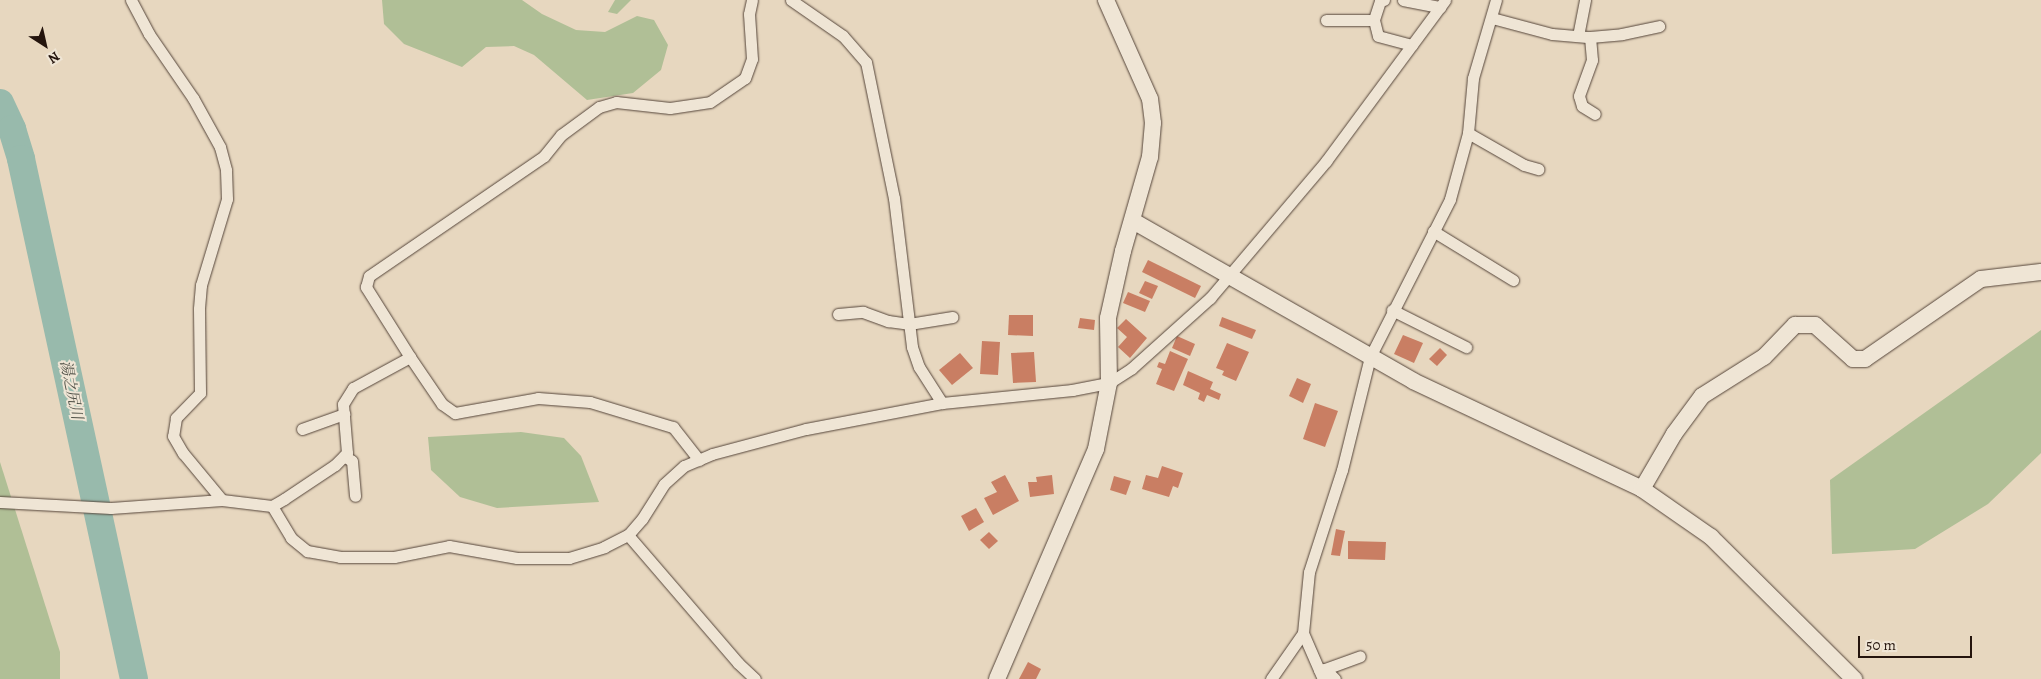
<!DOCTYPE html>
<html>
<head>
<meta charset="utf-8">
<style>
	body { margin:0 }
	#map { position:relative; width:2041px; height:679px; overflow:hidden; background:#e7d7bf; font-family:Alegreya,"Noto Serif JP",serif }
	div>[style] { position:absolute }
	.green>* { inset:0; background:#b0bf96 }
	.river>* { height:28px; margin:-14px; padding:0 14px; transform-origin:14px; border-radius:14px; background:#98baac }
	.building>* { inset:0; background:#c97e63 }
	.roads { filter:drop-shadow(0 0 1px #55453a) drop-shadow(0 0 1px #55453a) }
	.street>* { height:11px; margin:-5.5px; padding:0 5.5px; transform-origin:5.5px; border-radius:5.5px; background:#efe5d5 }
	.secondary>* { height:16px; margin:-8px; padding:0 8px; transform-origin:8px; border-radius:8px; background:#efe5d5 }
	span { translate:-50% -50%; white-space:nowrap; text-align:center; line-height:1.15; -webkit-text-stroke:4px #efe5d5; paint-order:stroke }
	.water-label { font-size:15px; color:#4d4e45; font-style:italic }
	.north { position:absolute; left:20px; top:20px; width:50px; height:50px; -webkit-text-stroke:4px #efe5d5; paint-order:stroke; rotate:145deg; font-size:14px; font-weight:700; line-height:20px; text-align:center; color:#24140d }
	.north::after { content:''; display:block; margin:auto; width:18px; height:22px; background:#24140d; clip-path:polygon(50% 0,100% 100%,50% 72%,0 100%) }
	.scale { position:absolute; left:1858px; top:636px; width:114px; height:22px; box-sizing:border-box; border:2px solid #24140d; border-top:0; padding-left:6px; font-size:15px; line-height:18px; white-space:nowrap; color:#24140d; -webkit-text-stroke:4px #efe5d5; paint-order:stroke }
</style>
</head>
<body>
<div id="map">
	<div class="green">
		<i style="clip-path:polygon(382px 0,522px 0,542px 14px,576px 30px,605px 32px,637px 16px,654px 20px,668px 45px,661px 70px,633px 93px,587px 100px,534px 55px,514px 46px,486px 47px,462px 67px,404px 44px,384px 24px)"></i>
		<i style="clip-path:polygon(615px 0,631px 0,617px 14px,608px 12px)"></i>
		<i style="clip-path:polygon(2041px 330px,2041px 453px,1988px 504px,1915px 549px,1832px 554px,1830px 480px)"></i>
		<i style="clip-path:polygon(521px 432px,564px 438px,581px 456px,599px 502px,497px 508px,460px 497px,431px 470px,428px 437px)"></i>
		<i style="clip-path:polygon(0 462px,60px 652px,60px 679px,0 679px)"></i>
	</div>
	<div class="river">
		<i style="left:0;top:103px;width:29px;rotate:65deg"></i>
		<i style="left:12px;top:129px;width:31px;rotate:73deg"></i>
		<i style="left:21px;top:159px;width:532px;rotate:77.74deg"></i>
	</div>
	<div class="building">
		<i style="clip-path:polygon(1148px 260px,1201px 286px,1195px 298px,1142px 272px)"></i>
		<i style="clip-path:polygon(1145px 281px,1158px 286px,1152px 299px,1139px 293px)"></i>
		<i style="clip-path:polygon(1128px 292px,1150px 301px,1145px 312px,1123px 303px)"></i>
		<i style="clip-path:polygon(1009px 315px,1033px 315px,1033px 336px,1008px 335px)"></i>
		<i style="clip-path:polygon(1222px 317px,1256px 330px,1252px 339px,1219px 326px)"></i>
		<i style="clip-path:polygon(1080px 318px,1095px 320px,1094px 330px,1078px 328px)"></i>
		<i style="clip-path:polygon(1126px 319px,1147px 338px,1130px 358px,1118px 347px,1127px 337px,1117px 328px)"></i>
		<i style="clip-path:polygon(1403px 335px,1423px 343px,1414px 363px,1394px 354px)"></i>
		<i style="clip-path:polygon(1177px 336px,1195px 344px,1190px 356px,1172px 348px)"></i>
		<i style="clip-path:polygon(982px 341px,1000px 342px,998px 375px,980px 374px)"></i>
		<i style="clip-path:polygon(1227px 343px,1249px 352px,1236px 381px,1222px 375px,1224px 371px,1216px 368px)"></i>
		<i style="clip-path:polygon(1440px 348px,1447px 355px,1437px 366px,1429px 359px)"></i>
		<i style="clip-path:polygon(1170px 351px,1188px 359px,1174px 391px,1156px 384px,1162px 369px,1157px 367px,1159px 362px,1165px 364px)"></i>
		<i style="clip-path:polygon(1034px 352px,1036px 382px,1013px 383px,1011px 353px)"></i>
		<i style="clip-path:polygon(960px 353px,973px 368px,952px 385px,939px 370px)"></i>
		<i style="clip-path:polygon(1188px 371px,1213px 382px,1210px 389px,1221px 394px,1219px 400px,1207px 395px,1204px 402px,1198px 399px,1200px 393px,1183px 385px)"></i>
		<i style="clip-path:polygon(1297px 378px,1311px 384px,1303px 403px,1289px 396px)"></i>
		<i style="clip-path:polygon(1315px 403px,1338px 411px,1325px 447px,1303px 439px)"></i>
		<i style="clip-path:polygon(1162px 466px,1183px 473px,1178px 488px,1173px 486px,1169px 497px,1142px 489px,1146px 475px,1158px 478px)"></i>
		<i style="clip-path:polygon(1005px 475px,1019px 501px,993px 515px,984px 498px,997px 492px,991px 482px)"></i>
		<i style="clip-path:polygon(1052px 475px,1054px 494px,1030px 497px,1028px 482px,1037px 482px,1036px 477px)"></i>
		<i style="clip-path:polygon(1114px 476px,1131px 481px,1126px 495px,1110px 490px)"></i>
		<i style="clip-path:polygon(976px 508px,984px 522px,969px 531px,961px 516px)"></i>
		<i style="clip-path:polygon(1336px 529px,1345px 531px,1340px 556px,1331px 555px)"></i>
		<i style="clip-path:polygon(989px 532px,998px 541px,989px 549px,980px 540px)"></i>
		<i style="clip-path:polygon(1348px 541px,1386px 542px,1385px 560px,1348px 559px)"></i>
		<i style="clip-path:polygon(1028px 662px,1041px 669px,1036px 679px,1019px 679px)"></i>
	</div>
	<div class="roads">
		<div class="street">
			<i style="left:131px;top:0;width:38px;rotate:62deg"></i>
			<i style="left:149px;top:34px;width:78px;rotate:55.5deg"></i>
			<i style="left:193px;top:98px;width:56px;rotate:61.1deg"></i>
			<i style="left:220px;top:147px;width:24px;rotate:75deg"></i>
			<i style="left:226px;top:170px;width:29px;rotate:88deg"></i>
			<i style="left:227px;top:199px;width:90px;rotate:106.8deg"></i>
			<i style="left:201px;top:285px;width:24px;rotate:95deg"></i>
			<i style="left:199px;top:309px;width:84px;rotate:89.3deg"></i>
			<i style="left:200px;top:393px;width:35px;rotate:134deg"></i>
			<i style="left:176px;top:418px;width:18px;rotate:99deg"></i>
			<i style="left:173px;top:436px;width:20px;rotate:60deg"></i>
			<i style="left:183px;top:453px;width:61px;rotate:50.3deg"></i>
			<i style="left:791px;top:0;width:63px;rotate:34.7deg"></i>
			<i style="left:843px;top:36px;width:35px;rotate:49deg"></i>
			<i style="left:866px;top:62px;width:139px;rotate:78.4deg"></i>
			<i style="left:894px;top:198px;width:150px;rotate:83.1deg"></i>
			<i style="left:912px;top:347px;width:21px;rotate:71deg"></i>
			<i style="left:919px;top:367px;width:43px;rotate:57.4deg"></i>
			<i style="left:1384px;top:0;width:4px;rotate:166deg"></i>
			<i style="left:1380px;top:1px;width:20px;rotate:108deg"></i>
			<i style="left:1374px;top:20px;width:16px;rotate:76deg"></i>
			<i style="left:1378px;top:36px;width:35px;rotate:15deg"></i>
			<i style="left:1403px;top:0;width:38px;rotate:11deg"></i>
			<i style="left:1492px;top:18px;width:62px;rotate:14.9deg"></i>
			<i style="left:1552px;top:34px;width:38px;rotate:5deg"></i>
			<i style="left:1590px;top:37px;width:32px;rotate:-5deg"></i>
			<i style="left:1622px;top:34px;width:38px;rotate:-12deg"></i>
			<i style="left:1326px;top:20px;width:48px"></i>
			<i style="left:1578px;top:36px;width:37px;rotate:-79deg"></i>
			<i style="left:1590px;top:37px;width:23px;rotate:85deg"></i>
			<i style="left:1592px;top:60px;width:38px;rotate:110deg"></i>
			<i style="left:1579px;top:96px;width:10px;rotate:73deg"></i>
			<i style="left:1582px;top:106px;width:15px;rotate:32deg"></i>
			<i style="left:1468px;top:133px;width:64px;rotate:29.7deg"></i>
			<i style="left:1524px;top:165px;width:15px;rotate:16deg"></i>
			<i style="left:1433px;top:231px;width:94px;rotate:31.5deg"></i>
			<i style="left:1392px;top:310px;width:83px;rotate:26.6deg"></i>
			<i style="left:838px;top:314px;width:25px;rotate:-5deg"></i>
			<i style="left:863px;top:312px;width:27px;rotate:20deg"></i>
			<i style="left:888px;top:321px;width:21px;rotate:8deg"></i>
			<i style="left:909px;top:324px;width:44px;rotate:-9.2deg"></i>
			<i style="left:410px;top:357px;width:57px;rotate:55.8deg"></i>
			<i style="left:442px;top:404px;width:16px;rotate:35deg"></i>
			<i style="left:455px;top:413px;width:84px;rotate:-10.2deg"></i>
			<i style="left:538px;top:398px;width:52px;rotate:4.4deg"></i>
			<i style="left:590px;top:402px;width:87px;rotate:16.8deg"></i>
			<i style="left:673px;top:427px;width:42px;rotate:51.8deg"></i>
			<i style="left:302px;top:429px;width:45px;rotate:-19.7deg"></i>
			<i style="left:344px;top:456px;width:9px;rotate:32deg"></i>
			<i style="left:352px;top:461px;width:35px;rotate:85deg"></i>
			<i style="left:0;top:502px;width:111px;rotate:3.1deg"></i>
			<i style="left:111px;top:508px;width:111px;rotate:-4.1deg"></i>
			<i style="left:222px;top:500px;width:50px;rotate:6.8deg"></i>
			<i style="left:272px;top:506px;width:14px;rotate:-30deg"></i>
			<i style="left:284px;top:499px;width:61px;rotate:-33.7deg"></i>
			<i style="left:335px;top:465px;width:17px;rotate:-45deg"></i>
			<i style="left:347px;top:453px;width:49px;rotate:-94.7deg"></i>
			<i style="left:343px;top:404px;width:19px;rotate:-58deg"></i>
			<i style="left:353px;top:388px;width:65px;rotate:-28.5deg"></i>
			<i style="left:410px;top:357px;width:83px;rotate:-122.2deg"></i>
			<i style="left:366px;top:287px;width:11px;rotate:-75deg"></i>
			<i style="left:369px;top:276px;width:212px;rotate:-34.4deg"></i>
			<i style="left:544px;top:156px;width:27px;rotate:-51deg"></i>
			<i style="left:561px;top:135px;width:47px;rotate:-36.4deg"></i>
			<i style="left:599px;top:107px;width:18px;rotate:-16deg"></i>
			<i style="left:616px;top:102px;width:54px;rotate:6.3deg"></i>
			<i style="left:670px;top:108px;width:40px;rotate:-8.5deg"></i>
			<i style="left:710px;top:102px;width:42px;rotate:-34.4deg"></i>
			<i style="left:745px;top:78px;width:20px;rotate:-70deg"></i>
			<i style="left:752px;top:59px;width:45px;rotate:-93.8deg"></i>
			<i style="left:749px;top:14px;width:14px;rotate:-78deg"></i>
			<i style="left:272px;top:506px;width:37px;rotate:59deg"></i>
			<i style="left:291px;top:538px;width:21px;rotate:39deg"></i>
			<i style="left:307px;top:551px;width:34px;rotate:10deg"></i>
			<i style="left:340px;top:557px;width:54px"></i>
			<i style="left:394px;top:557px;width:56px;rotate:-11.3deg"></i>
			<i style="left:449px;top:546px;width:69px;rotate:10deg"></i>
			<i style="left:517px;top:558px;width:52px"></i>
			<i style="left:569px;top:558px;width:37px;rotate:-17deg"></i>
			<i style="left:604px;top:547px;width:27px;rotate:-27deg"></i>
			<i style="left:628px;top:535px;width:21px;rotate:-49deg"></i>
			<i style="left:642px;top:519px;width:41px;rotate:-57.8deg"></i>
			<i style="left:664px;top:484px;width:27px;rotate:-42deg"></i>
			<i style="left:684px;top:466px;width:30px;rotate:-23deg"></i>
			<i style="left:712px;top:454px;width:97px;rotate:-14.9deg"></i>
			<i style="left:806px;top:429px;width:138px;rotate:-10.8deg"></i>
			<i style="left:942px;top:403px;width:131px;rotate:-5.7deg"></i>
			<i style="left:1072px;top:390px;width:38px;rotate:-11deg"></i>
			<i style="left:1109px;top:383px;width:27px;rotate:-33deg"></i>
			<i style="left:1132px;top:368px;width:105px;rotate:-41.9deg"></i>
			<i style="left:1210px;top:298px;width:180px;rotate:-49.7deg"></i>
			<i style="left:1326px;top:161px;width:200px;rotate:-53.5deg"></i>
			<i style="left:628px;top:535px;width:169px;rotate:49.3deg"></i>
			<i style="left:738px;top:663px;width:23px;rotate:43deg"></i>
			<i style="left:1303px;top:633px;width:50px;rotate:66.5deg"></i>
			<i style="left:1325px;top:669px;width:37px;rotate:-20deg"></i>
			<i style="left:1319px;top:670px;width:6px;rotate:-9deg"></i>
			<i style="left:1325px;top:669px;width:14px;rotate:45deg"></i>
			<i style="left:1271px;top:679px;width:56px;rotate:-55.2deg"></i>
			<i style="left:1303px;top:633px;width:61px;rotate:-84.4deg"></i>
			<i style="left:1309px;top:572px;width:107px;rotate:-72.1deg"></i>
			<i style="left:1342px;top:470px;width:116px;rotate:-76.1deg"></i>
			<i style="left:1370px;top:357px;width:177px;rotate:-63.1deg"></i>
			<i style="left:1450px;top:199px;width:68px;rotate:-74.7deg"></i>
			<i style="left:1468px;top:133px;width:55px;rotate:-84.8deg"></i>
			<i style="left:1473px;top:78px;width:81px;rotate:-73.6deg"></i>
		</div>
		<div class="secondary">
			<i style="left:1133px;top:221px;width:322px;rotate:29.7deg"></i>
			<i style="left:1413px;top:381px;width:253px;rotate:25.2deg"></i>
			<i style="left:1642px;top:489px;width:64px;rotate:-59.8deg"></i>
			<i style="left:1674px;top:434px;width:47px;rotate:-53.6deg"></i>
			<i style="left:1702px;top:396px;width:73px;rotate:-32.2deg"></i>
			<i style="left:1764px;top:357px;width:45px;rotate:-45.9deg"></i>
			<i style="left:1795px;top:325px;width:20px"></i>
			<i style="left:1815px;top:325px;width:51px;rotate:41.8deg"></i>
			<i style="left:1853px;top:359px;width:12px"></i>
			<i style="left:1865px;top:359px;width:141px;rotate:-34.6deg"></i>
			<i style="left:1981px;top:279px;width:60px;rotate:-6.7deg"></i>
			<i style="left:1642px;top:489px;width:84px;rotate:34.8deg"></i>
			<i style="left:1711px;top:537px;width:202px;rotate:44.8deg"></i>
			<i style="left:997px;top:679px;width:250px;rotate:-66.7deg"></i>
			<i style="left:1096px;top:449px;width:67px;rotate:-78.9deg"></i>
			<i style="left:1109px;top:383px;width:65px;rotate:-90.9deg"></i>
			<i style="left:1108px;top:318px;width:69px;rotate:-77.4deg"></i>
			<i style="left:1123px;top:251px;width:98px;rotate:-74deg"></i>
			<i style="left:1150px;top:157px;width:34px;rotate:-85deg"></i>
			<i style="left:1153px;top:123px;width:24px;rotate:-97deg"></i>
			<i style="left:1150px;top:99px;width:108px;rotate:-114deg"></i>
		</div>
	</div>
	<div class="water-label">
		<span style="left:71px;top:390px;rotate:78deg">湯之尻川</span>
	</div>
	<div class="north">N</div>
	<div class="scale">50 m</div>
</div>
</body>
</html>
